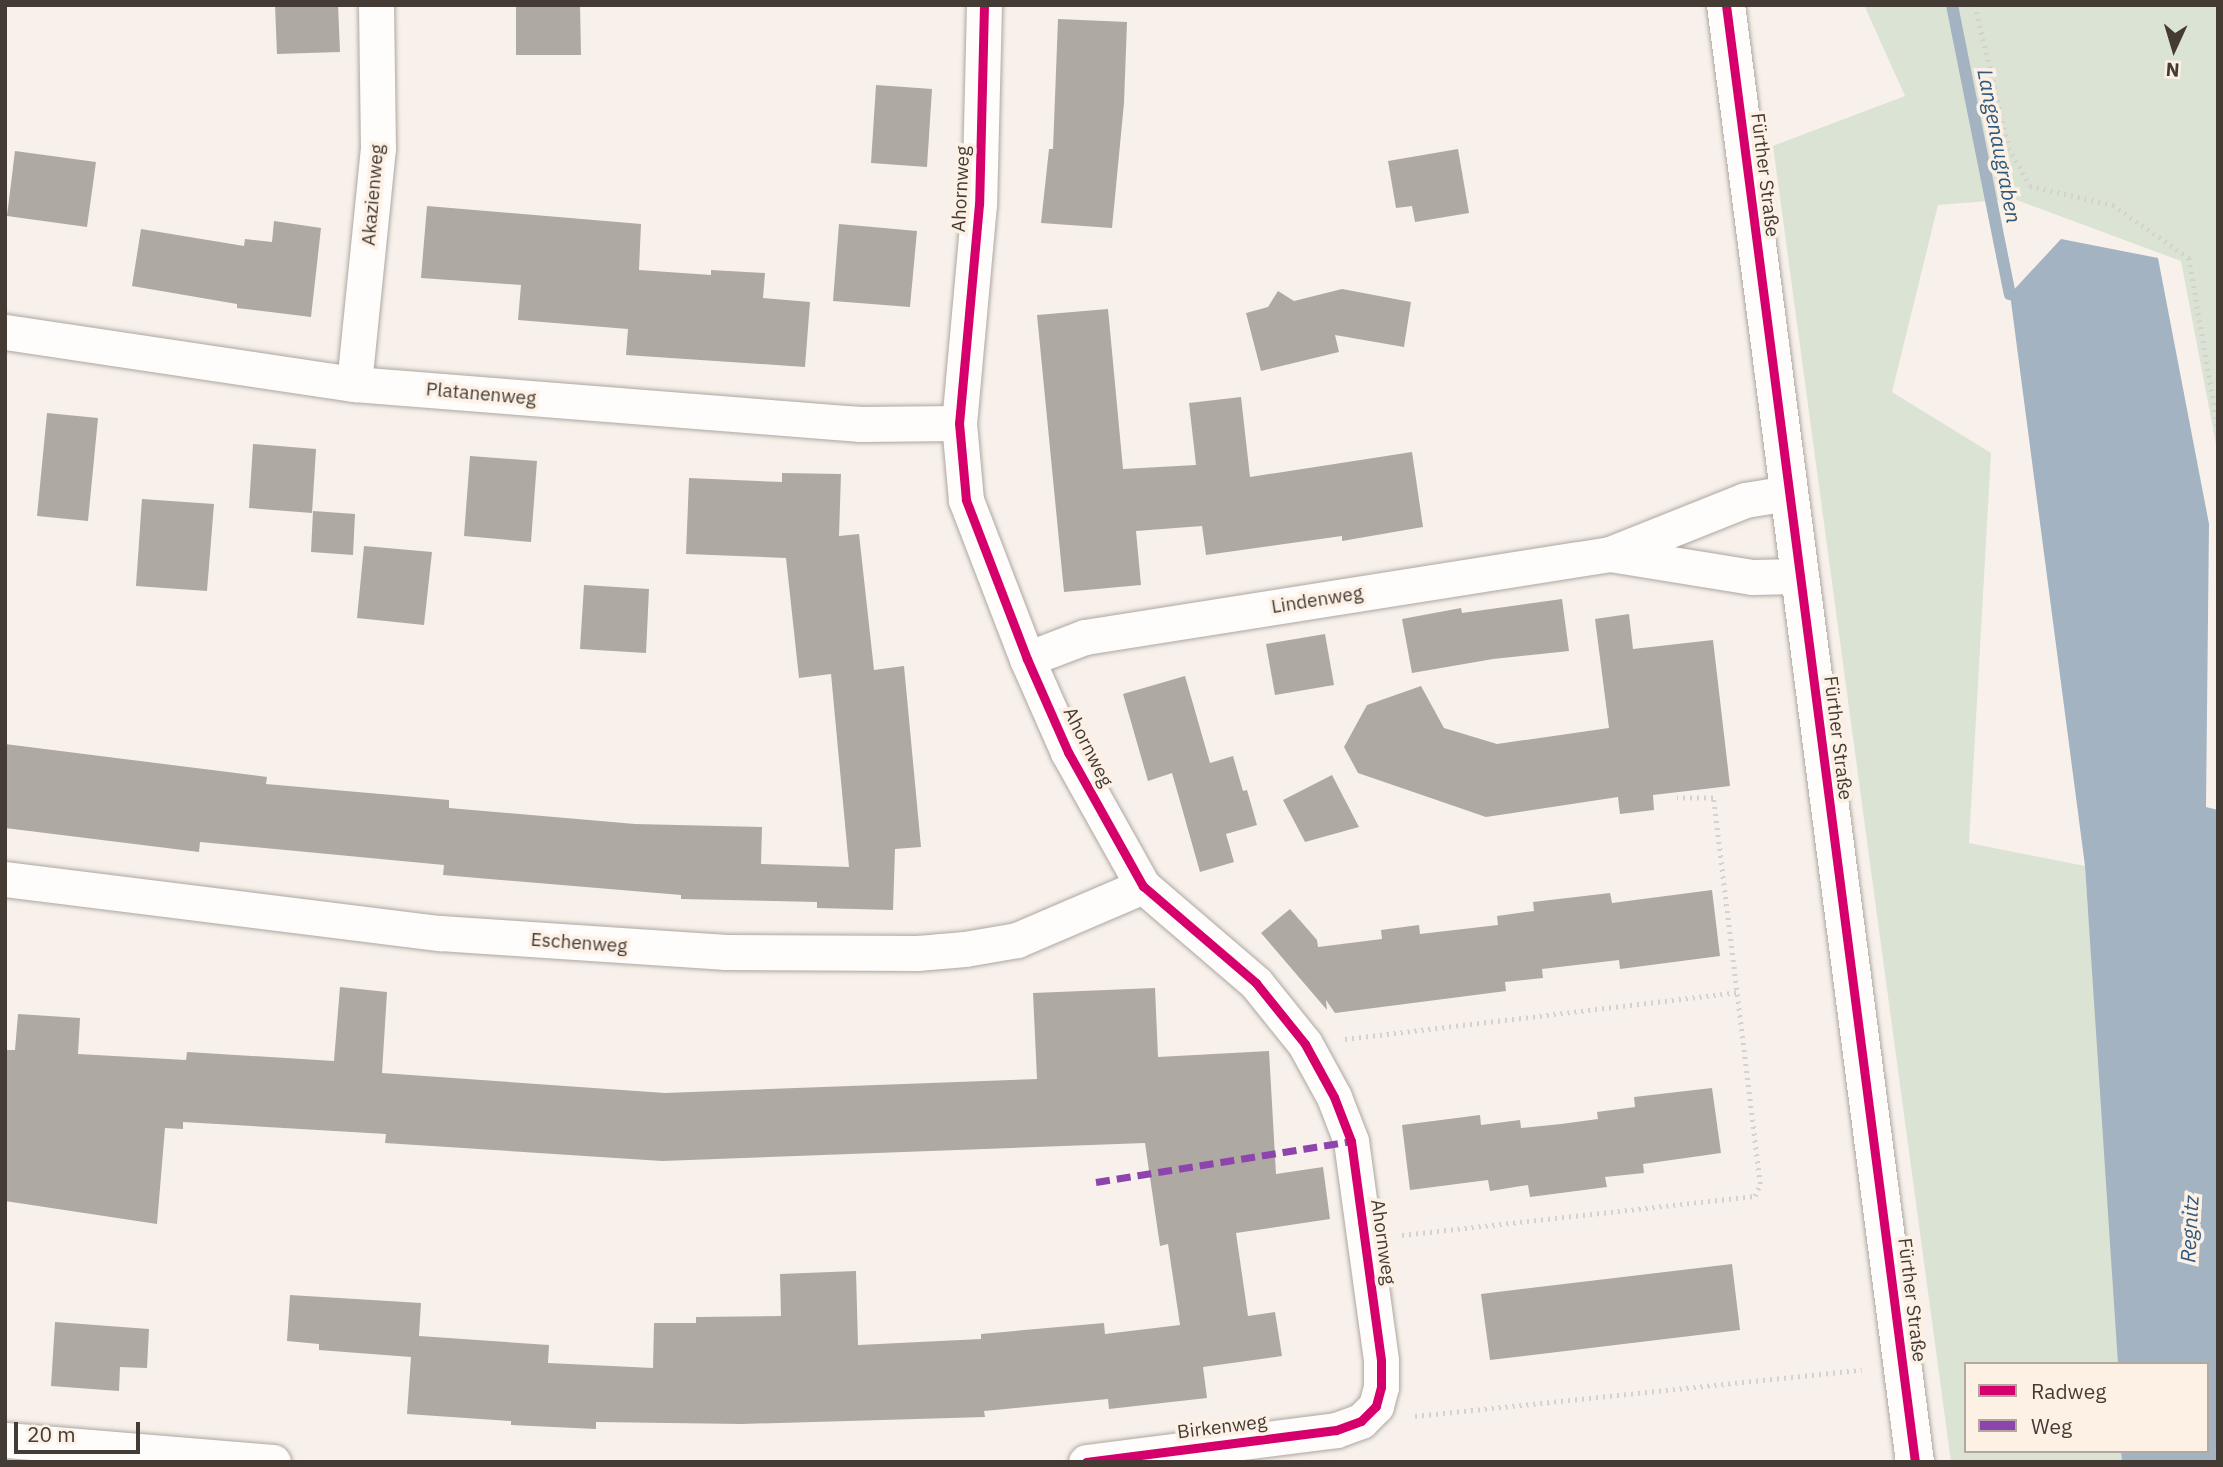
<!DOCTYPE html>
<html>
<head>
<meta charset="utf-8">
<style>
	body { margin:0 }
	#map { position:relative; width:2223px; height:1467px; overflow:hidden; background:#f8f1eb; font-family:"IBM Plex Sans",sans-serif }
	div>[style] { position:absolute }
	.green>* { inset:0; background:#dbe3d4 }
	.water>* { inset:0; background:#a3b3c2 }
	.stream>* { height:12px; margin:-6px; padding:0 6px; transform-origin:6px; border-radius:6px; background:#a3b3c2 }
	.building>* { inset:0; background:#afa9a3 }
	.path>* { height:4.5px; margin-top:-2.25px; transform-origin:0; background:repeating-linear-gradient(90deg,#d4d2cf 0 2px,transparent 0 7px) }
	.roads { filter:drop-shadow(0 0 2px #ada7a1) drop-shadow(0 0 2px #ada7a1) }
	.street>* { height:35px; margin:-17.5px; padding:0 17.5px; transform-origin:17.5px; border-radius:17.5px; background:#fefdfc }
	.secondary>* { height:38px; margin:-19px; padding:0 19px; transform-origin:19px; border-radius:19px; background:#fefdfc }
	.quiet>* { height:7px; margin-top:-3.5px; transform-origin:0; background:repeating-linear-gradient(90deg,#8e44ad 0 14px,transparent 0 21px) }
	.cycleway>* { height:9px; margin:-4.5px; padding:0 4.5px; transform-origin:4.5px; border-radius:4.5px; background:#d6006c }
	span { translate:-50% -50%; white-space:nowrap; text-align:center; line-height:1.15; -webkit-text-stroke:7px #fdf1e6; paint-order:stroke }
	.street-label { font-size:19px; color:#433b34 }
	.water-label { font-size:21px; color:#2f5a7e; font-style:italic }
	.frame { position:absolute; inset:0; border:7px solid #433b34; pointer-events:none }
	.legend { position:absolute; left:1964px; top:1362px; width:245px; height:91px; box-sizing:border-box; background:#fdf1e6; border:2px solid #b3a89f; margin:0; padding:9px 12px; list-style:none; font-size:21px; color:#433b34 }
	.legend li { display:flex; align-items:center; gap:14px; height:35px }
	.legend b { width:35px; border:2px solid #b3a89f }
	.north { position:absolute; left:2139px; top:14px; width:70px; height:70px; -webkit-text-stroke:5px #fdf1e6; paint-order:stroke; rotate:184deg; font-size:19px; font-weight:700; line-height:28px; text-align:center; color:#433b34 }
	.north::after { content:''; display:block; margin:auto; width:24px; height:32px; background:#433b34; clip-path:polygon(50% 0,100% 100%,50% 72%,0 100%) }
	.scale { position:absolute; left:14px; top:1422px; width:126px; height:32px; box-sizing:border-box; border:4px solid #433b34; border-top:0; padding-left:9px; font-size:21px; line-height:24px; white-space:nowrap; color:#433b34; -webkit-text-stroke:5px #fdf1e6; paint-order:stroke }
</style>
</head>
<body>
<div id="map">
	<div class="green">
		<i style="clip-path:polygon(1864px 5px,2218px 5px,2218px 455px,2181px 261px,2014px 199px,1938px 205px,1892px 392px,1991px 453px,1969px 843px,2085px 866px,2113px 1262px,2118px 1364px,1966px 1364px,1966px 1451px,2121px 1451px,2122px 1462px,1951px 1462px,1773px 146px,1905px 96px)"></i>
	</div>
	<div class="water">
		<i style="clip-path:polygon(2061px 239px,2158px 258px,2209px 524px,2206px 807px,2218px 810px,2218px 1462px,2122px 1462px,2121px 1451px,2207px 1451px,2207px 1364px,2118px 1364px,2085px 866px,2010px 294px)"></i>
	</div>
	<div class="stream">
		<i style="left:1952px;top:5px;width:295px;rotate:78.7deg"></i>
	</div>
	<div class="building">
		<i style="clip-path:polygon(275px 5px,338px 5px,340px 52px,277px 54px)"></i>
		<i style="clip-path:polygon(516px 5px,580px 5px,581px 55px,516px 55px)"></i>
		<i style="clip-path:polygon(1058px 19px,1127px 22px,1124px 103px,1112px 228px,1041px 223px,1049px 149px,1053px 149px)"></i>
		<i style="clip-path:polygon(876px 85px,932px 89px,927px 167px,871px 163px)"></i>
		<i style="clip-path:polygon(1458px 149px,1469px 213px,1415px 222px,1412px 206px,1396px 208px,1388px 161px)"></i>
		<i style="clip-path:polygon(15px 151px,96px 162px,87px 227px,7px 216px)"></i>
		<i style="clip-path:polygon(427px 206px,641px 224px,639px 270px,711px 275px,711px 270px,765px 273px,763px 298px,810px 302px,805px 367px,626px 355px,628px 329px,518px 320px,521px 285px,421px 278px)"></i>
		<i style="clip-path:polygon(274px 221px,321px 228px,311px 317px,237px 308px,237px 304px,132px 286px,141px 229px,244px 246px,245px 239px,272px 242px)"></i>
		<i style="clip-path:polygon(839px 224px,917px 231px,910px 307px,833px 301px)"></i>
		<i style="clip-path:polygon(1342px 289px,1411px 302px,1404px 347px,1335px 335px,1339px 352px,1261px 371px,1246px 313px,1268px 307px,1278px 291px,1294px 301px)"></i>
		<i style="clip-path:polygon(1108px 309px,1123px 469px,1196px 465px,1189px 403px,1241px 397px,1250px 477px,1412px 452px,1423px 527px,1342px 541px,1342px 536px,1206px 555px,1202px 526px,1136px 531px,1141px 585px,1064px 592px,1037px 315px)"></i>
		<i style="clip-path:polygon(47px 413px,98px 418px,88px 521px,37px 516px)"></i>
		<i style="clip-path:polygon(253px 444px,316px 449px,312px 513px,249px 508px)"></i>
		<i style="clip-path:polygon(470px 456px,537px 461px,531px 542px,464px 536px)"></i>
		<i style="clip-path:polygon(782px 473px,841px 474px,839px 536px,859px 534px,874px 670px,904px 666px,921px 847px,895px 849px,893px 910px,817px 908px,817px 902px,681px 899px,681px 895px,443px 875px,444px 865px,200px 842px,199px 852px,5px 828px,5px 744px,267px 777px,266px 784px,449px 800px,449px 808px,635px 824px,762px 827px,761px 864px,849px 867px,831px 674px,799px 678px,786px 558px,686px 554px,689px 478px,782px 482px)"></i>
		<i style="clip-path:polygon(142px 499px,214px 504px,207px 591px,136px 586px)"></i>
		<i style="clip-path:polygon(313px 511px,355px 514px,353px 555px,311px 552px)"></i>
		<i style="clip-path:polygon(364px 546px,432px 552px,424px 625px,357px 618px)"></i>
		<i style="clip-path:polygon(584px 585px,649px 589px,646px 653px,580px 649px)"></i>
		<i style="clip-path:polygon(1562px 599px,1569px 651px,1493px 659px,1412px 673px,1402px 619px,1461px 608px,1462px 613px)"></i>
		<i style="clip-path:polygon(1629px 614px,1633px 649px,1713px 640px,1730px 786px,1653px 795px,1654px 810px,1620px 814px,1618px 797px,1486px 817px,1358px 773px,1344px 747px,1367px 705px,1421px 686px,1444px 728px,1497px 744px,1609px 728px,1595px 619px)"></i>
		<i style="clip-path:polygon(1325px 634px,1334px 685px,1275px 695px,1266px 644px)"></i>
		<i style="clip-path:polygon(1185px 676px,1210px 763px,1233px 756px,1243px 791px,1247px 790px,1257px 825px,1226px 834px,1234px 862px,1200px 872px,1172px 773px,1148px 781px,1123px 694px)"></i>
		<i style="clip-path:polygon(1332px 775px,1359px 827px,1305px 842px,1283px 800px)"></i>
		<i style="clip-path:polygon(1712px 890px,1720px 956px,1620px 969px,1619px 960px,1542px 969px,1543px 978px,1505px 982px,1506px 991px,1335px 1013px,1326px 1000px,1327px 1010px,1261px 933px,1290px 909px,1317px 940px,1318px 947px,1382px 939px,1381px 930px,1419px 925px,1420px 934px,1498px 925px,1497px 916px,1534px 911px,1533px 902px,1610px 893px,1612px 903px)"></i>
		<i style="clip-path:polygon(340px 987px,387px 992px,382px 1073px,665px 1093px,1037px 1079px,1033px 993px,1155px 988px,1158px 1057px,1269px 1051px,1276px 1174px,1323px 1167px,1330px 1219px,1236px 1233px,1248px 1316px,1275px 1312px,1282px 1356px,1203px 1367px,1207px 1398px,1109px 1409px,1108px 1399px,984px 1411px,985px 1417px,742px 1424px,596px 1422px,596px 1429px,511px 1425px,511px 1421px,407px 1414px,411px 1357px,319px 1350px,319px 1344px,287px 1341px,290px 1295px,421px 1303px,419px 1336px,549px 1345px,548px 1363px,653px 1368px,654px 1323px,696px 1323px,696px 1317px,781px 1316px,780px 1274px,856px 1271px,858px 1345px,981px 1339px,981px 1334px,1104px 1323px,1105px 1334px,1180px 1325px,1168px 1244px,1160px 1246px,1145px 1143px,662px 1161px,385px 1143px,386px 1134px,183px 1122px,183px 1129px,165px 1128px,157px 1224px,5px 1201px,5px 1050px,15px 1050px,18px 1014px,80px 1018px,78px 1054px,186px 1060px,187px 1052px,334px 1061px)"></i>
		<i style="clip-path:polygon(1712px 1088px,1721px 1153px,1643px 1164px,1644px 1173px,1605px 1177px,1607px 1187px,1530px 1197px,1528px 1185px,1490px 1191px,1488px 1180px,1410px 1190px,1402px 1125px,1480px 1115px,1481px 1125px,1520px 1120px,1521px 1128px,1561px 1124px,1598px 1119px,1597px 1112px,1635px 1107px,1634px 1097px)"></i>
		<i style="clip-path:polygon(1732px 1264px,1740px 1330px,1490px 1360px,1481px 1294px)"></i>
		<i style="clip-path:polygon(55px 1322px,149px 1329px,147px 1368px,120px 1367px,119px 1391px,51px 1386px)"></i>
	</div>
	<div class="path">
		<i style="left:1975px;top:5px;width:147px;rotate:76.6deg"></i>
		<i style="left:2009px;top:148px;width:43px;rotate:61.1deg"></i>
		<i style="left:2030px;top:186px;width:85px;rotate:12.9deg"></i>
		<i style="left:2113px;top:205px;width:93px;rotate:34.9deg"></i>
		<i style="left:2189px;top:258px;width:171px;rotate:80.3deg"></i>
		<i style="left:1345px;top:1039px;width:395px;rotate:-6.8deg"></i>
		<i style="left:1402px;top:1235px;width:355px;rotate:-6.3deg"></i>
		<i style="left:1755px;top:1196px;width:13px;rotate:-67deg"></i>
		<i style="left:1760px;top:1184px;width:389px;rotate:-96.9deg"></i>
		<i style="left:1713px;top:798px;width:36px;rotate:180deg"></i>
		<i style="left:1415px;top:1416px;width:449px;rotate:-5.9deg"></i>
	</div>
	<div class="roads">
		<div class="street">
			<i style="left:984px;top:5px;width:199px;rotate:91.4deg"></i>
			<i style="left:979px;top:204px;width:220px;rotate:95.2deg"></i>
			<i style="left:959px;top:423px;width:77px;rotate:84.8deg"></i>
			<i style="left:966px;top:500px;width:170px;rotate:69deg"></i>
			<i style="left:1027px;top:659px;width:102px;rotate:66.2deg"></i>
			<i style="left:1068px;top:752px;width:154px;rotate:60.8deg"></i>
			<i style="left:1143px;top:886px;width:149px;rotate:40.6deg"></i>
			<i style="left:1256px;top:983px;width:78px;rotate:51.2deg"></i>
			<i style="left:1305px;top:1044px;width:60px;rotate:61.3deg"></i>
			<i style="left:1334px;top:1097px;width:47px;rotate:68.9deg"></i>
			<i style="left:1351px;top:1141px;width:222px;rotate:82.2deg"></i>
			<i style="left:1381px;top:1361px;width:26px;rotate:90deg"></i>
			<i style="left:1381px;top:1387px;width:20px;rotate:105deg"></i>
			<i style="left:1376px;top:1406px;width:21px;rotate:135deg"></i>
			<i style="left:1361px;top:1421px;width:27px;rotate:160deg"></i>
			<i style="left:1336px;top:1430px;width:252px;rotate:172.7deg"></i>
			<i style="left:5px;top:332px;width:353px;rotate:8.5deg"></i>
			<i style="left:354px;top:384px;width:508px;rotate:4.52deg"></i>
			<i style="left:860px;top:424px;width:99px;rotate:-0.6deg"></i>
			<i style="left:354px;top:384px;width:237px;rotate:-84.2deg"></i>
			<i style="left:378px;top:148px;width:143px;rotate:-90.8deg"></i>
			<i style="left:1610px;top:554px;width:144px;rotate:9.2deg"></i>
			<i style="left:1752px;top:577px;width:47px;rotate:-1.2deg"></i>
			<i style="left:1027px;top:659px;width:62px;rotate:-20.8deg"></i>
			<i style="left:1085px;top:637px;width:532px;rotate:-8.98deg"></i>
			<i style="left:1610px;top:554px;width:145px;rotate:-21.8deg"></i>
			<i style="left:1745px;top:500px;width:44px;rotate:-9.2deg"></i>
			<i style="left:5px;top:879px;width:438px;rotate:7.1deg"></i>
			<i style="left:440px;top:933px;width:287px;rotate:3.8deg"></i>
			<i style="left:726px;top:952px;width:191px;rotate:0.3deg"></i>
			<i style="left:917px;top:953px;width:48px;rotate:-4.8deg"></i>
			<i style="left:965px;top:949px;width:53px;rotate:-9.8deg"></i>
			<i style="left:1017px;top:940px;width:137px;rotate:-23.2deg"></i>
			<i style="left:5px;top:1440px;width:269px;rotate:4.7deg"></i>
		</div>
		<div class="secondary">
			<i style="left:1726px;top:5px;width:1469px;rotate:82.61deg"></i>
		</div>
	</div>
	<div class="quiet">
		<i style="left:1096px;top:1182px;width:258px;rotate:-9.1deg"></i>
	</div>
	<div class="cycleway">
		<i style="left:984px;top:5px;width:199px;rotate:91.4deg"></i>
		<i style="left:979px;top:204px;width:220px;rotate:95.2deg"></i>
		<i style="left:959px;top:423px;width:77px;rotate:84.8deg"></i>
		<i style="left:966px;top:500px;width:170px;rotate:69deg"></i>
		<i style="left:1027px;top:659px;width:102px;rotate:66.2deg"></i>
		<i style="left:1068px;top:752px;width:154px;rotate:60.8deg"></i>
		<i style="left:1143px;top:886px;width:149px;rotate:40.6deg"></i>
		<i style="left:1256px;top:983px;width:78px;rotate:51.2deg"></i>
		<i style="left:1305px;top:1044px;width:60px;rotate:61.3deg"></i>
		<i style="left:1334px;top:1097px;width:47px;rotate:68.9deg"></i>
		<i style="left:1351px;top:1141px;width:222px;rotate:82.2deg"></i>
		<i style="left:1381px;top:1361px;width:26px;rotate:90deg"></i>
		<i style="left:1381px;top:1387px;width:20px;rotate:105deg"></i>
		<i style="left:1376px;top:1406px;width:21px;rotate:135deg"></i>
		<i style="left:1361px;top:1421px;width:27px;rotate:160deg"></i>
		<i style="left:1336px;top:1430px;width:252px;rotate:172.7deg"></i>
		<i style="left:1726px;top:5px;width:1469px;rotate:82.61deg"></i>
	</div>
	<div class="street-label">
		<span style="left:1765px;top:175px;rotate:83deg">Fürther Straße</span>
		<span style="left:961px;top:189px;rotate:-87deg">Ahornweg</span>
		<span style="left:373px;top:195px;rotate:-85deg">Akazienweg</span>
		<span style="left:481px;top:394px;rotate:5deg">Platanenweg</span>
		<span style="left:1317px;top:600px;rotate:-9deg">Lindenweg</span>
		<span style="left:1838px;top:738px;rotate:83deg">Fürther Straße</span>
		<span style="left:1088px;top:747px;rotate:63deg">Ahornweg</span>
		<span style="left:579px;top:943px;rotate:4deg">Eschenweg</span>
		<span style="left:1383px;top:1242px;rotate:82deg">Ahornweg</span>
		<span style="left:1912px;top:1300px;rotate:83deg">Fürther Straße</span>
		<span style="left:1222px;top:1427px;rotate:-7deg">Birkenweg</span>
	</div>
	<div class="water-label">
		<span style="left:2000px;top:146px;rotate:79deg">Langenaugraben</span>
		<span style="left:2189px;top:1229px;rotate:-87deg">Regnitz</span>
	</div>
	<div class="frame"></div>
	<ul class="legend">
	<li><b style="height:9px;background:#d6006c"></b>Radweg</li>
	<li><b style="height:9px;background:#8e44ad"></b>Weg</li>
	</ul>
	<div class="north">N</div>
	<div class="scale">20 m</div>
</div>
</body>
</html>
